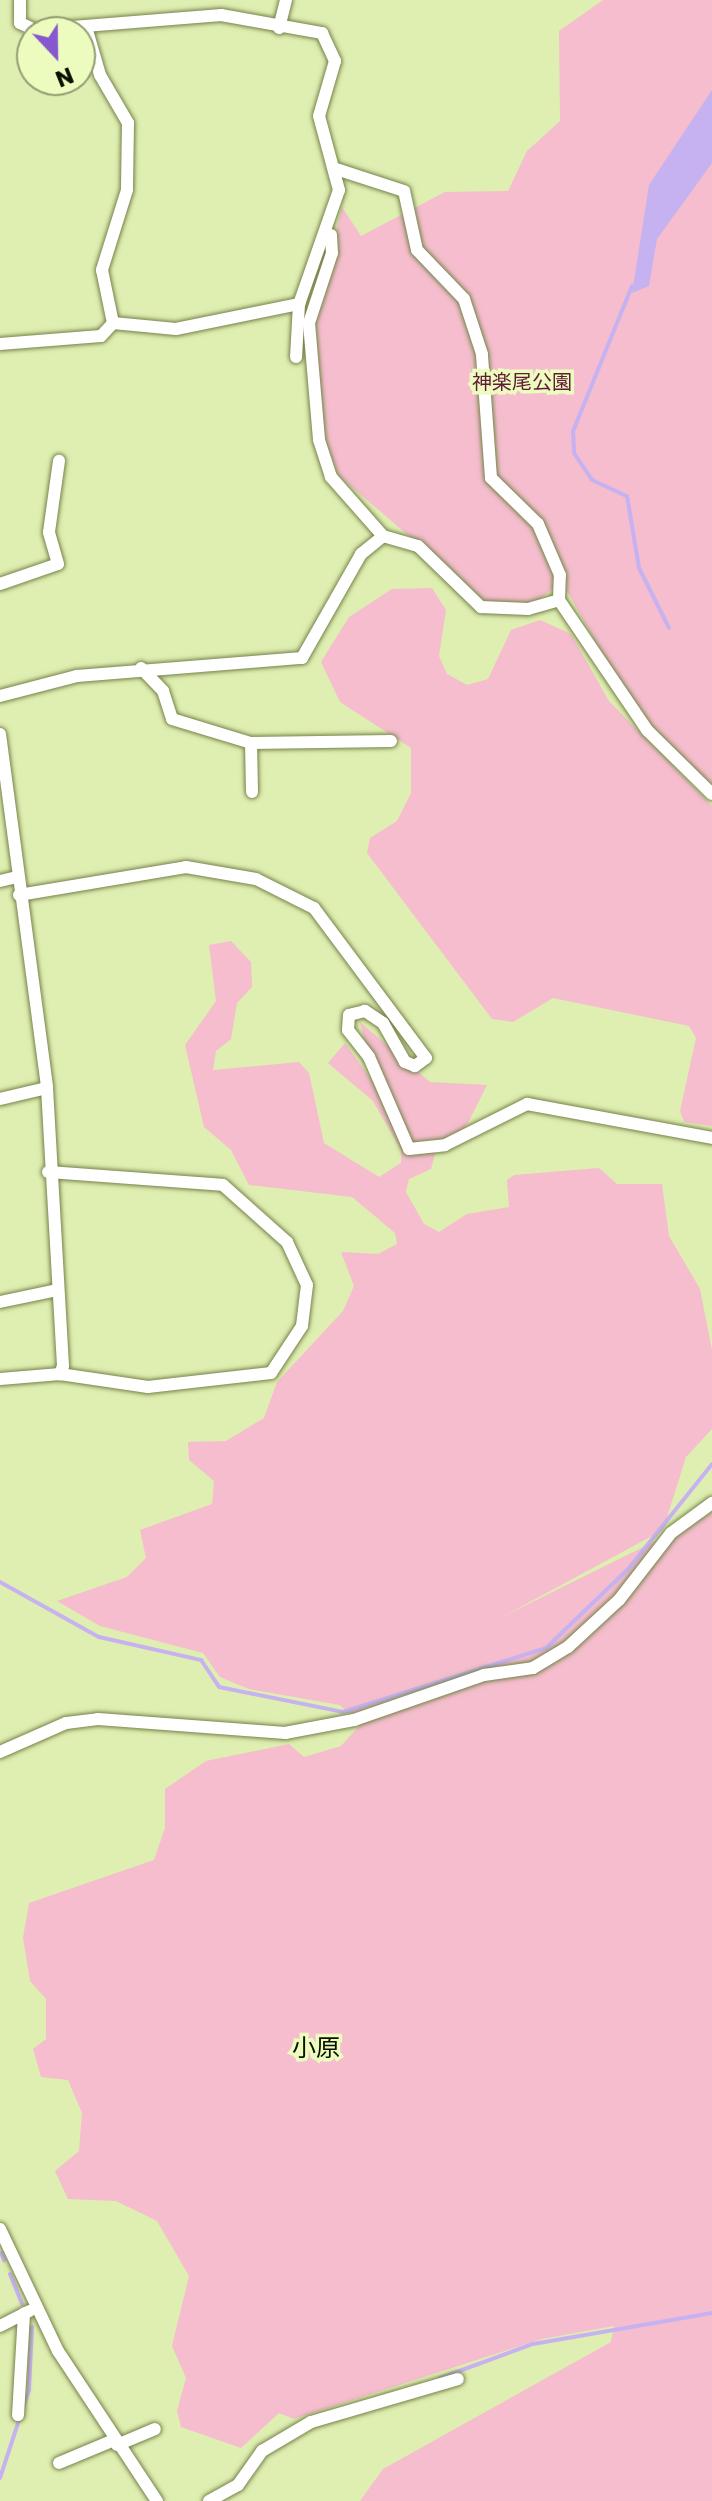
<!DOCTYPE html>
<html>
<head>
<meta charset="utf-8">
<style>
	body { margin:0 }
	#map { position:relative; width:712px; height:2501px; overflow:hidden; background:#dfeeb1; font-family:Poppins,"Noto Sans JP",sans-serif }
	div>[style] { position:absolute }
	.green>* { inset:0; background:#f5bdcd }
	.water>* { inset:0; background:#c6b2f0 }
	.stream>* { height:4px; margin:-2px; padding:0 2px; transform-origin:2px; border-radius:2px; background:#c6b2f0 }
	.roads { filter:drop-shadow(0 0 2px #76834a) drop-shadow(0 0 2px #76834a) }
	.street>* { height:12px; margin:-6px; padding:0 6px; transform-origin:6px; border-radius:6px; background:#fff }
	span { translate:-50% -50%; white-space:nowrap; text-align:center; line-height:1.15; -webkit-text-stroke:7px #ecfbbe; paint-order:stroke }
	.park-label { font-size:20px; color:#621937 }
	.quarter-label { font-size:24px; color:#0b0f00 }
	.north { position:absolute; left:16px; top:16px; width:80px; height:80px; box-sizing:border-box; background:#ecfbbe; border:2px solid #929d72; border-radius:50%; rotate:158deg; font-size:22px; font-weight:700; line-height:32px; text-align:center; color:#0b0f00 }
	.north::after { content:''; display:block; margin:auto; width:28px; height:36px; background:#8757d0; clip-path:polygon(50% 0,100% 100%,50% 72%,0 100%) }
</style>
</head>
<body>
<div id="map">
	<div class="green">
		<i style="clip-path:polygon(603px 0,712px 0,712px 786px,668px 747px,622px 688px,567px 591px,553px 589px,534px 603px,487px 603px,339px 476px,327px 446px,311px 338px,342px 207px,361px 236px,445px 192px,508px 191px,527px 151px,560px 121px,559px 31px)"></i>
		<i style="clip-path:polygon(432px 588px,446px 610px,439px 656px,447px 674px,467px 685px,488px 679px,511px 630px,540px 620px,571px 634px,609px 701px,712px 806px,712px 1126px,684px 1122px,680px 1111px,696px 1038px,689px 1026px,553px 998px,513px 1022px,492px 1019px,367px 853px,370px 838px,397px 821px,411px 793px,411px 748px,340px 702px,321px 662px,349px 617px,392px 589px)"></i>
		<i style="clip-path:polygon(231px 941px,251px 962px,252px 987px,237px 1003px,231px 1039px,216px 1051px,213px 1070px,299px 1062px,309px 1073px,324px 1143px,379px 1177px,401px 1163px,401px 1150px,373px 1101px,328px 1063px,345px 1043px,375px 1085px,360px 1022px,430px 1082px,487px 1085px,466px 1127px,437px 1147px,431px 1169px,409px 1179px,406px 1192px,424px 1224px,439px 1232px,467px 1214px,509px 1207px,507px 1180px,514px 1175px,599px 1168px,617px 1184px,662px 1184px,669px 1236px,700px 1289px,712px 1350px,712px 1429px,686px 1457px,663px 1530px,500px 1618px,712px 1513px,712px 2501px,360px 2501px,383px 2469px,611px 2342px,614px 2326px,542px 2339px,294px 2419px,279px 2413px,241px 2448px,181px 2427px,177px 2411px,186px 2378px,172px 2346px,189px 2276px,157px 2221px,116px 2201px,68px 2199px,55px 2171px,79px 2151px,82px 2113px,68px 2080px,41px 2077px,33px 2049px,46px 2039px,46px 1999px,30px 1981px,23px 1938px,29px 1903px,154px 1860px,165px 1828px,165px 1789px,206px 1761px,289px 1744px,304px 1757px,341px 1746px,360px 1725px,340px 1705px,249px 1689px,220px 1677px,203px 1653px,100px 1626px,57px 1601px,127px 1577px,146px 1558px,140px 1530px,212px 1504px,214px 1481px,189px 1460px,188px 1442px,226px 1441px,264px 1418px,277px 1382px,343px 1311px,354px 1286px,341px 1252px,378px 1254px,397px 1244px,395px 1233px,352px 1197px,249px 1185px,231px 1150px,204px 1127px,185px 1045px,216px 1001px,209px 945px)"></i>
	</div>
	<div class="water">
		<i style="clip-path:polygon(712px 90px,712px 163px,657px 239px,649px 286px,632px 293px,649px 185px)"></i>
	</div>
	<div class="stream">
		<i style="left:632px;top:286px;width:157px;rotate:112.1deg"></i>
		<i style="left:573px;top:431px;width:22px;rotate:87deg"></i>
		<i style="left:574px;top:453px;width:32px;rotate:56deg"></i>
		<i style="left:592px;top:480px;width:38px;rotate:25deg"></i>
		<i style="left:627px;top:496px;width:73px;rotate:80.5deg"></i>
		<i style="left:639px;top:568px;width:67px;rotate:63.4deg"></i>
		<i style="left:0;top:1582px;width:113px;rotate:29.1deg"></i>
		<i style="left:99px;top:1637px;width:105px;rotate:12.7deg"></i>
		<i style="left:201px;top:1660px;width:32px;rotate:56deg"></i>
		<i style="left:219px;top:1687px;width:126px;rotate:11.4deg"></i>
		<i style="left:343px;top:1712px;width:213px;rotate:-17.5deg"></i>
		<i style="left:546px;top:1648px;width:114px;rotate:-43.9deg"></i>
		<i style="left:628px;top:1569px;width:134px;rotate:-51.3deg"></i>
		<i style="left:1px;top:2253px;width:8px;rotate:67deg"></i>
		<i style="left:10px;top:2274px;width:32px;rotate:68deg"></i>
		<i style="left:440px;top:2378px;width:99px;rotate:-20.1deg"></i>
		<i style="left:533px;top:2344px;width:182px;rotate:-9.8deg"></i>
		<i style="left:0;top:2478px;width:93px;rotate:-71.8deg"></i>
		<i style="left:29px;top:2390px;width:63px;rotate:-87.3deg"></i>
	</div>
	<div class="roads">
		<div class="street">
			<i style="left:20px;top:0;width:23px;rotate:90deg"></i>
			<i style="left:20px;top:23px;width:17px;rotate:25deg"></i>
			<i style="left:35px;top:30px;width:187px;rotate:-4.6deg"></i>
			<i style="left:221px;top:15px;width:103px;rotate:10.1deg"></i>
			<i style="left:322px;top:33px;width:31px;rotate:65deg"></i>
			<i style="left:335px;top:61px;width:57px;rotate:106.2deg"></i>
			<i style="left:319px;top:116px;width:77px;rotate:74.9deg"></i>
			<i style="left:339px;top:190px;width:121px;rotate:109.3deg"></i>
			<i style="left:299px;top:304px;width:53px;rotate:93.2deg"></i>
			<i style="left:86px;top:27px;width:50px;rotate:73.7deg"></i>
			<i style="left:100px;top:75px;width:56px;rotate:59.7deg"></i>
			<i style="left:128px;top:123px;width:67px;rotate:90.9deg"></i>
			<i style="left:127px;top:190px;width:84px;rotate:107.4deg"></i>
			<i style="left:102px;top:270px;width:54px;rotate:78.3deg"></i>
			<i style="left:113px;top:323px;width:63px;rotate:5.4deg"></i>
			<i style="left:176px;top:329px;width:126px;rotate:-11.5deg"></i>
			<i style="left:279px;top:28px;width:29px;rotate:-76deg"></i>
			<i style="left:331px;top:235px;width:18px;rotate:87deg"></i>
			<i style="left:332px;top:253px;width:74px;rotate:108.2deg"></i>
			<i style="left:309px;top:323px;width:117px;rotate:85.1deg"></i>
			<i style="left:319px;top:440px;width:39px;rotate:72deg"></i>
			<i style="left:331px;top:477px;width:79px;rotate:48.6deg"></i>
			<i style="left:0;top:344px;width:101px;rotate:-4.5deg"></i>
			<i style="left:101px;top:336px;width:18px;rotate:-47deg"></i>
			<i style="left:0;top:584px;width:61px;rotate:-19deg"></i>
			<i style="left:58px;top:564px;width:33px;rotate:-106deg"></i>
			<i style="left:49px;top:532px;width:72px;rotate:-82deg"></i>
			<i style="left:559px;top:600px;width:157px;rotate:55.9deg"></i>
			<i style="left:647px;top:730px;width:91px;rotate:44.6deg"></i>
			<i style="left:141px;top:668px;width:32px;rotate:46deg"></i>
			<i style="left:163px;top:691px;width:29px;rotate:72deg"></i>
			<i style="left:172px;top:719px;width:83px;rotate:16.9deg"></i>
			<i style="left:251px;top:743px;width:140px;rotate:-0.8deg"></i>
			<i style="left:0;top:696px;width:80px;rotate:-14.6deg"></i>
			<i style="left:77px;top:676px;width:226px;rotate:-4.6deg"></i>
			<i style="left:302px;top:658px;width:120px;rotate:-60.4deg"></i>
			<i style="left:361px;top:554px;width:28px;rotate:-39deg"></i>
			<i style="left:383px;top:536px;width:36px;rotate:16deg"></i>
			<i style="left:418px;top:546px;width:88px;rotate:44.1deg"></i>
			<i style="left:481px;top:607px;width:47px;rotate:2.4deg"></i>
			<i style="left:528px;top:609px;width:32px;rotate:-16deg"></i>
			<i style="left:559px;top:600px;width:25px;rotate:-88deg"></i>
			<i style="left:560px;top:575px;width:56px;rotate:-113.3deg"></i>
			<i style="left:538px;top:524px;width:66px;rotate:-135.6deg"></i>
			<i style="left:491px;top:478px;width:124px;rotate:-94.2deg"></i>
			<i style="left:482px;top:354px;width:58px;rotate:-108.1deg"></i>
			<i style="left:464px;top:299px;width:68px;rotate:-133.8deg"></i>
			<i style="left:417px;top:250px;width:60px;rotate:-102.4deg"></i>
			<i style="left:404px;top:191px;width:71px;rotate:-162.1deg"></i>
			<i style="left:0;top:734px;width:357px;rotate:82.4deg"></i>
			<i style="left:47px;top:1088px;width:278px;rotate:86.7deg"></i>
			<i style="left:63px;top:1366px;width:9px;rotate:111deg"></i>
			<i style="left:60px;top:1374px;width:60px;rotate:175.2deg"></i>
			<i style="left:251px;top:743px;width:49px;rotate:88.8deg"></i>
			<i style="left:0;top:881px;width:17px;rotate:-13deg"></i>
			<i style="left:19px;top:895px;width:169px;rotate:-9.5deg"></i>
			<i style="left:186px;top:867px;width:71px;rotate:9.7deg"></i>
			<i style="left:256px;top:879px;width:65px;rotate:26.6deg"></i>
			<i style="left:314px;top:908px;width:187px;rotate:53.3deg"></i>
			<i style="left:426px;top:1058px;width:14px;rotate:144deg"></i>
			<i style="left:415px;top:1066px;width:11px;rotate:-158deg"></i>
			<i style="left:405px;top:1062px;width:45px;rotate:-119.4deg"></i>
			<i style="left:383px;top:1023px;width:22px;rotate:-146deg"></i>
			<i style="left:365px;top:1011px;width:16px;rotate:166deg"></i>
			<i style="left:349px;top:1015px;width:15px;rotate:94deg"></i>
			<i style="left:348px;top:1030px;width:34px;rotate:52deg"></i>
			<i style="left:369px;top:1057px;width:100px;rotate:66.5deg"></i>
			<i style="left:409px;top:1149px;width:36px;rotate:-6deg"></i>
			<i style="left:445px;top:1145px;width:92px;rotate:-26.6deg"></i>
			<i style="left:527px;top:1104px;width:188px;rotate:10.4deg"></i>
			<i style="left:0;top:1099px;width:48px;rotate:-13.2deg"></i>
			<i style="left:48px;top:1172px;width:175px;rotate:4.2deg"></i>
			<i style="left:223px;top:1185px;width:86px;rotate:41.7deg"></i>
			<i style="left:287px;top:1242px;width:47px;rotate:65.1deg"></i>
			<i style="left:307px;top:1285px;width:41px;rotate:97deg"></i>
			<i style="left:302px;top:1326px;width:56px;rotate:123.4deg"></i>
			<i style="left:271px;top:1373px;width:124px;rotate:173.5deg"></i>
			<i style="left:148px;top:1387px;width:89px;rotate:-171.6deg"></i>
			<i style="left:0;top:1302px;width:58px;rotate:-11.9deg"></i>
			<i style="left:0;top:1752px;width:72px;rotate:-23.7deg"></i>
			<i style="left:66px;top:1723px;width:32px;rotate:-7deg"></i>
			<i style="left:98px;top:1719px;width:188px;rotate:4.3deg"></i>
			<i style="left:285px;top:1733px;width:70px;rotate:-10.7deg"></i>
			<i style="left:354px;top:1720px;width:138px;rotate:-19.1deg"></i>
			<i style="left:484px;top:1675px;width:49px;rotate:-8.1deg"></i>
			<i style="left:533px;top:1668px;width:41px;rotate:-31deg"></i>
			<i style="left:568px;top:1647px;width:69px;rotate:-42.7deg"></i>
			<i style="left:619px;top:1600px;width:85px;rotate:-52.2deg"></i>
			<i style="left:671px;top:1533px;width:51px;rotate:-36.2deg"></i>
			<i style="left:0;top:2229px;width:135px;rotate:64.6deg"></i>
			<i style="left:58px;top:2351px;width:180px;rotate:56.6deg"></i>
			<i style="left:0;top:2326px;width:33px;rotate:-27deg"></i>
			<i style="left:18px;top:2415px;width:102px;rotate:-86.6deg"></i>
			<i style="left:117px;top:2445px;width:41px;rotate:-22.8deg"></i>
			<i style="left:59px;top:2463px;width:60px;rotate:-22.7deg"></i>
			<i style="left:209px;top:2501px;width:33px;rotate:-29deg"></i>
			<i style="left:238px;top:2485px;width:42px;rotate:-54.8deg"></i>
			<i style="left:262px;top:2451px;width:57px;rotate:-30.6deg"></i>
			<i style="left:311px;top:2422px;width:153px;rotate:-16.3deg"></i>
		</div>
	</div>
	<div class="park-label">
		<span style="left:522px;top:382px">神楽尾公園</span>
	</div>
	<div class="quarter-label">
		<span style="left:316px;top:2048px">小原</span>
	</div>
	<div class="north">N</div>
</div>
</body>
</html>
